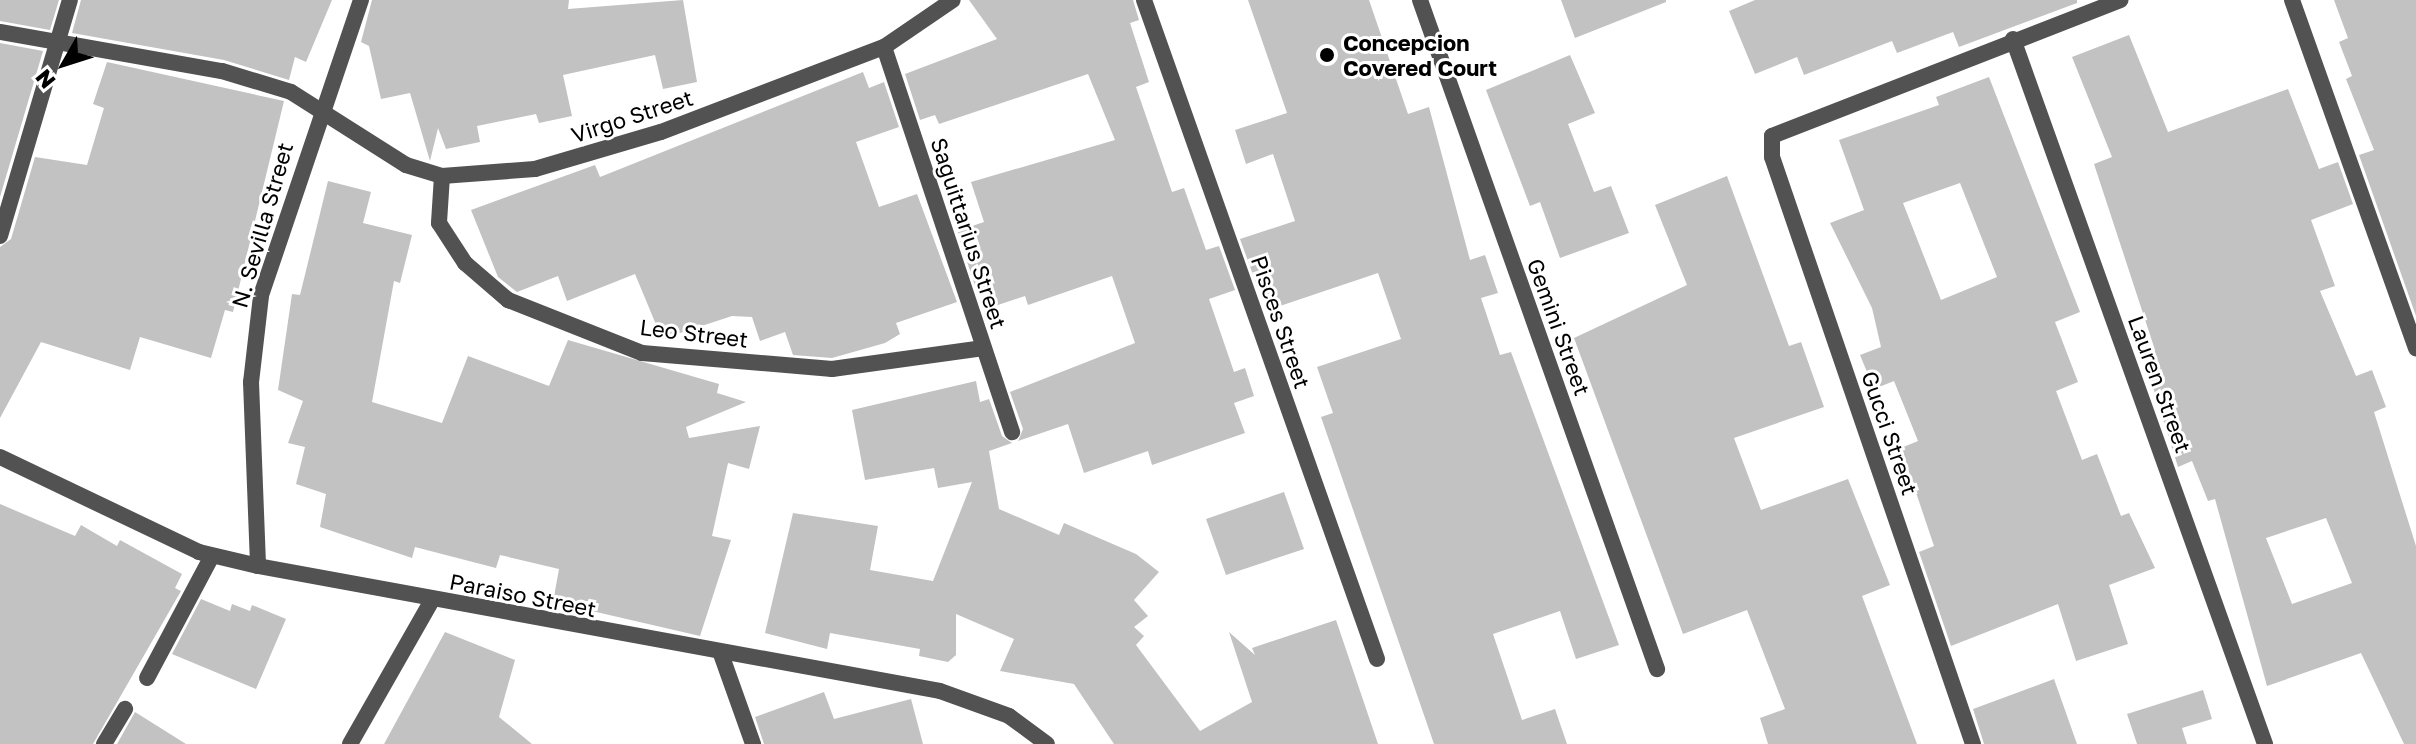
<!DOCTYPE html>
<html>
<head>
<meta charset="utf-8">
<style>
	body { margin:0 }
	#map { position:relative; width:2416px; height:744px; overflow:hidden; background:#fff; font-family:"Golos Text",sans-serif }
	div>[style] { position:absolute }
	.building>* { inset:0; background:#c2c2c2 }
	.service>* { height:16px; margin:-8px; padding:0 8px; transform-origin:8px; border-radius:8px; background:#525252 }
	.pedestrian>* { height:16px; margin:-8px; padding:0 8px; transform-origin:8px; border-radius:8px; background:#525252 }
	.minor>* { height:16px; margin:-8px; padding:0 8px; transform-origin:8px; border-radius:8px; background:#525252 }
	.tertiary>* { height:16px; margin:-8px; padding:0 8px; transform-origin:8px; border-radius:8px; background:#525252 }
	.dots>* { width:22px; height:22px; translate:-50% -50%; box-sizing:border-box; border:4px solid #fff; border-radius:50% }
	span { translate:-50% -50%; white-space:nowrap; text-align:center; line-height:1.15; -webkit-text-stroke:6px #fff; paint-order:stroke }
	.poi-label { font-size:22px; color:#000; font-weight:700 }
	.left { translate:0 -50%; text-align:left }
	.street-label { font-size:22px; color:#000 }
	.north { position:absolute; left:24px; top:24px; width:80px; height:80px; -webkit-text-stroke:6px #fff; paint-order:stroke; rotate:231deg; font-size:22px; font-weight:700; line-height:32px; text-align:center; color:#000 }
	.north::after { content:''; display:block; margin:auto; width:28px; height:36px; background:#000; clip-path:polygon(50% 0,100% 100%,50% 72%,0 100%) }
</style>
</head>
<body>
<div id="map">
	<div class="building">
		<i style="clip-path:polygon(0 0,59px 0,50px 30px,0 21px)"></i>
		<i style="clip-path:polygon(81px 0,332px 0,306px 62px,295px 57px,289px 80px,224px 60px,72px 33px)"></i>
		<i style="clip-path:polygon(372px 0,569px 0,568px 9px,683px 0,697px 82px,663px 89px,655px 55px,563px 75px,572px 116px,539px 123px,536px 114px,477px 126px,480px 142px,446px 149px,438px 128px,430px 161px,410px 93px,381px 99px,369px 46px,361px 42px)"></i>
		<i style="clip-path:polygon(969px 0,1133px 0,1139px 20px,1130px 23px,1149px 82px,1136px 87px,1172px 192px,1184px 188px,1206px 250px,1219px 246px,1235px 290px,1209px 299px,1234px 372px,1245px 368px,1254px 396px,1234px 403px,1245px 433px,1152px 465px,1148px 451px,1084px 473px,1068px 424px,1018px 441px,1023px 429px,1010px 392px,1135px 343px,1112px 276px,1028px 305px,1025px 296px,992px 307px,987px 292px,978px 295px,957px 231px,984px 222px,971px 182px,1115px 140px,1088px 74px,939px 124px,935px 115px,920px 120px,905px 74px,997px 39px)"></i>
		<i style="clip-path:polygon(1248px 0,1369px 0,1408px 114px,1429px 107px,1470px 260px,1485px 255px,1498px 293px,1481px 298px,1500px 355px,1511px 352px,1619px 645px,1576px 659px,1560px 611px,1493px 634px,1522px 720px,1555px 709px,1567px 744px,1434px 744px,1321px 417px,1333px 413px,1317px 367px,1401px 339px,1378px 273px,1271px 309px,1262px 281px,1256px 283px,1240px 239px,1295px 221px,1273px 154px,1246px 164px,1235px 130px,1287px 113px)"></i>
		<i style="clip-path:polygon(1561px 0,1666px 0,1666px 2px,1575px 38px)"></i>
		<i style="clip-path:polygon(1755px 0,2077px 0,2077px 3px,1959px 47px,1953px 32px,1897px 53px,1892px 41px,1804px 75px,1797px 57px,1755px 74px,1729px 11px)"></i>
		<i style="clip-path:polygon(2334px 0,2416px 0,2416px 316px,2359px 155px,2374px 150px,2346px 79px,2352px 76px,2339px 42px,2348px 38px)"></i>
		<i style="clip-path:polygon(evenodd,2129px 35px,2168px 132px,2288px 89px,2319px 169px,2338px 162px,2353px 204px,2311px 220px,2335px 286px,2320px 291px,2356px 376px,2372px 370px,2386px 407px,2374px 412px,2416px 546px,2416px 744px,2404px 744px,2361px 653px,2267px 686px,2215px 499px,2208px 501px,2192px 461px,2178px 467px,2143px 355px,2155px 350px,2094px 164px,2112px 157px,2072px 57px,2129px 35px,2326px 518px,2352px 583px,2292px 604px,2266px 538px,2326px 518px)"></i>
		<i style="clip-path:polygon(0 43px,43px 51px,0 197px)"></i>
		<i style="clip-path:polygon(1570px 55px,1595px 113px,1568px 124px,1594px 192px,1611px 186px,1629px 233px,1560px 258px,1540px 202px,1530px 206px,1486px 90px)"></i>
		<i style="clip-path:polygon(107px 62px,284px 101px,233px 312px,225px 310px,211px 358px,140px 337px,130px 370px,41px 342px,0 418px,0 247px,11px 239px,35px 157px,87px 165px,104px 108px,93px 104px)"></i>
		<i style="clip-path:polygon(863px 72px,869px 88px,884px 82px,899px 127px,856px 142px,879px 207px,917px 194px,957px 302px,896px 323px,900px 334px,885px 343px,832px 358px,793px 355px,785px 332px,760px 341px,752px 317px,732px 316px,662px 339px,635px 274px,567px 301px,558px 276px,517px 292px,498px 277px,471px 210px,595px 165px,600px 177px)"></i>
		<i style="clip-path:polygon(evenodd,1989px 77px,2080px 312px,2055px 322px,2078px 382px,2056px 391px,2082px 460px,2097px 454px,2121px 516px,2129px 513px,2155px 568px,2109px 585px,2128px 644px,2076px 661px,2058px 604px,1951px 646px,1919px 552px,1934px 546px,1901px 448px,1918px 441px,1894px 381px,1874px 389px,1860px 355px,1881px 347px,1872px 308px,1830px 223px,1864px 210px,1839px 140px,1939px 105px,1936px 97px,1989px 77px,1960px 183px,1997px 277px,1941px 300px,1903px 203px,1960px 183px)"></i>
		<i style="clip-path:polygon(1727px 176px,1789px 346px,1801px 342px,1824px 407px,1734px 438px,1761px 510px,1848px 479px,1890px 585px,1862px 596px,1917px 744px,1768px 744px,1760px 718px,1785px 709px,1747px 610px,1683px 634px,1574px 338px,1687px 285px,1655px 205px)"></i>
		<i style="clip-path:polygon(328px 181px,371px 192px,363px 223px,412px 235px,400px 283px,394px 281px,372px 402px,442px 423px,468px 356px,549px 386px,568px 340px,719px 384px,717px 393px,746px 402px,686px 427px,689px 438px,760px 426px,749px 469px,728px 463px,712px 536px,731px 540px,700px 636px,553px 602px,559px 569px,500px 555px,496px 568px,415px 547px,412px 558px,320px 527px,326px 494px,296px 484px,305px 447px,288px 443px,303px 401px,278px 390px,292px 294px,300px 295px)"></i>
		<i style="clip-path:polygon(976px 381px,980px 402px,989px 399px,1002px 436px,1012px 443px,989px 451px,999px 509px,1059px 535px,1064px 523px,1136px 554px,1159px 572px,1134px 600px,1148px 616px,1134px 627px,1144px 636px,1136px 645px,1200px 731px,1252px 702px,1229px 632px,1255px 655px,1252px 648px,1336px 620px,1378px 744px,1114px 744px,1074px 684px,1000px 671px,1014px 639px,956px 614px,956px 655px,948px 662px,919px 656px,920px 649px,830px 633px,827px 649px,765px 633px,793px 513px,878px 526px,870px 570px,933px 581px,972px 482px,938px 488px,934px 468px,865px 480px,852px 410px)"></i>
		<i style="clip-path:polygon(1284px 492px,1304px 549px,1226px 575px,1206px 519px)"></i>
		<i style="clip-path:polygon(0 504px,75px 536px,81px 525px,117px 546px,120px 540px,182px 574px,175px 588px,181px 591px,93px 744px,0 744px)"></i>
		<i style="clip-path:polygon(201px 599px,230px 611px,232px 604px,250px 611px,252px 605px,286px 619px,256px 689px,172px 654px)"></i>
		<i style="clip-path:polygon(445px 632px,515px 660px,499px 717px,532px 744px,384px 744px)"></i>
		<i style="clip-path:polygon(2054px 679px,2077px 744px,1984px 744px,1973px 709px)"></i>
		<i style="clip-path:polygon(2203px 690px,2212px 719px,2182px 728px,2187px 744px,2137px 744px,2127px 714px)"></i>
		<i style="clip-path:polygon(824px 692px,834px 719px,911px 699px,923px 744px,764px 744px,755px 717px)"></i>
		<i style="clip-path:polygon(135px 712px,186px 744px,117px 744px)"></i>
	</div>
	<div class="service">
		<i style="left:147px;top:678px;width:138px;rotate:-62deg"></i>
		<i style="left:104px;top:744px;width:41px;rotate:-59deg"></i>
	</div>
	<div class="pedestrian">
		<i style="left:0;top:236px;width:246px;rotate:-73.5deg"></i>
	</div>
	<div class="minor">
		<i style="left:1144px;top:0;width:699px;rotate:70.53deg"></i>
		<i style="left:1420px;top:0;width:710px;rotate:70.49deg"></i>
		<i style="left:2292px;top:0;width:370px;rotate:70.4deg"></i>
		<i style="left:0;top:32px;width:225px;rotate:10deg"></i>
		<i style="left:222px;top:71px;width:72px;rotate:16.9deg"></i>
		<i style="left:291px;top:92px;width:136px;rotate:32.4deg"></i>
		<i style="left:406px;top:165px;width:38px;rotate:17deg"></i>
		<i style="left:442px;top:176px;width:93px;rotate:-4.3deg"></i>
		<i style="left:535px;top:169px;width:131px;rotate:-16.4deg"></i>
		<i style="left:661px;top:132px;width:239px;rotate:-20.9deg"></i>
		<i style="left:884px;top:47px;width:83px;rotate:-34.3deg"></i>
		<i style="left:2013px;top:39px;width:749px;rotate:70.33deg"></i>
		<i style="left:884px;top:47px;width:406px;rotate:71.6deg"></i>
		<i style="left:442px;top:176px;width:47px;rotate:93.7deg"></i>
		<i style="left:439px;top:223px;width:48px;rotate:57deg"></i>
		<i style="left:465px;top:263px;width:57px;rotate:40.7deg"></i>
		<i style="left:508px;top:300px;width:144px;rotate:21.6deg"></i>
		<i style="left:642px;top:353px;width:191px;rotate:4.8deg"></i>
		<i style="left:832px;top:369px;width:153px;rotate:-7.9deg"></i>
		<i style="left:0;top:457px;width:221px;rotate:25.5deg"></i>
		<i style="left:199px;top:552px;width:61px;rotate:13.3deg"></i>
		<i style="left:721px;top:654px;width:96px;rotate:70.4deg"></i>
		<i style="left:350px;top:744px;width:166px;rotate:-60.3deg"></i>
		<i style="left:1973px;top:744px;width:620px;rotate:-108.9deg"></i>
		<i style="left:1772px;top:157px;width:21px;rotate:-90deg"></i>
		<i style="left:1772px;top:136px;width:374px;rotate:-21.3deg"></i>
	</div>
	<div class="tertiary">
		<i style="left:361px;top:0;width:312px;rotate:108.7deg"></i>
		<i style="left:261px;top:296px;width:87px;rotate:96.6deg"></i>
		<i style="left:251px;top:382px;width:184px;rotate:87.8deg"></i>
		<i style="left:258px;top:566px;width:693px;rotate:10.39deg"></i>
		<i style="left:940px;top:691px;width:73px;rotate:19.9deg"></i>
		<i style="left:1009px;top:716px;width:47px;rotate:36.4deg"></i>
	</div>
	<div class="dots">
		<i style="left:1327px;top:55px;background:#000"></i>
	</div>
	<div class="poi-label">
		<span class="left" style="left:1343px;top:55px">Concepcion<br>Covered Court</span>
	</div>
	<div class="street-label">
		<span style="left:632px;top:116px;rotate:-18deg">Virgo Street</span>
		<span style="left:262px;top:225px;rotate:-74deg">N. Sevilla Street</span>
		<span style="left:969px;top:233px;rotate:72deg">Saguittarius Street</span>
		<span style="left:1281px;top:322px;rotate:71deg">Pisces Street</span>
		<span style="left:1559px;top:327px;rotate:70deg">Gemini Street</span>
		<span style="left:694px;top:333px;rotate:7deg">Leo Street</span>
		<span style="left:2160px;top:384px;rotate:70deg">Lauren Street</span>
		<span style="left:1890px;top:433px;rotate:71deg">Gucci Street</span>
		<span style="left:523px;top:595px;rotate:11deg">Paraiso Street</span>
	</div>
	<div class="north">N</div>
</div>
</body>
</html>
